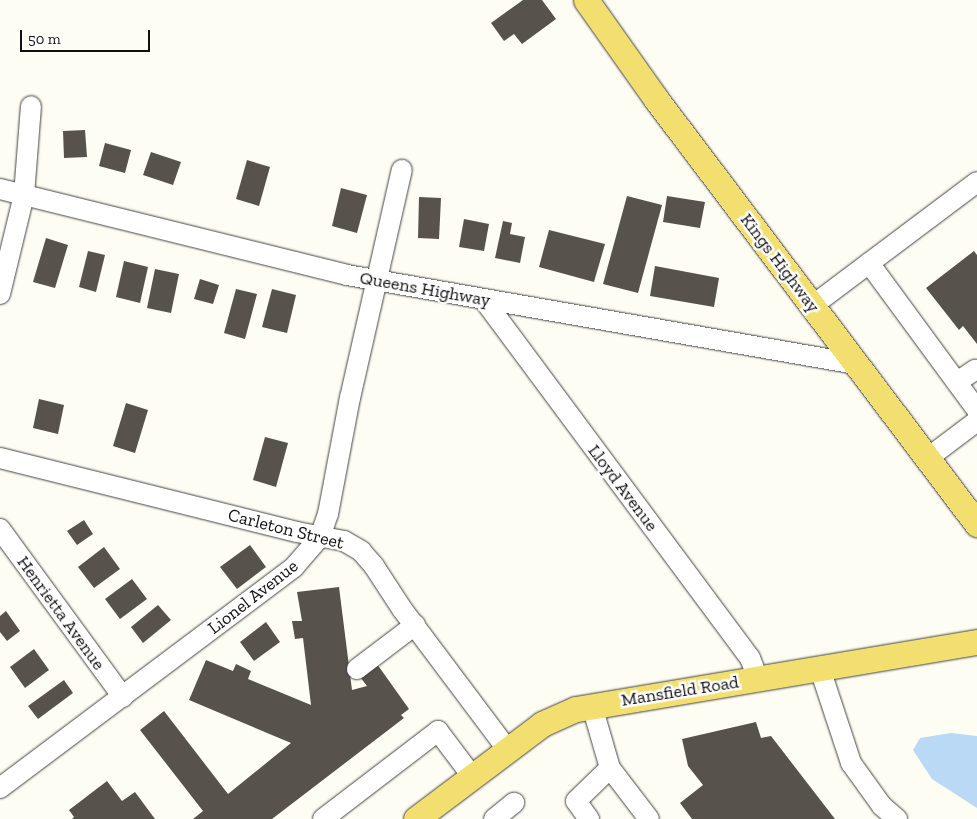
<!DOCTYPE html>
<html>
<head>
<meta charset="utf-8">
<style>
	body { margin:0 }
	#map { position:relative; width:977px; height:819px; overflow:hidden; background:#fefdf3; font-family:"Zilla Slab",serif }
	div>[style] { position:absolute }
	.water>* { inset:0; background:#bad9f4 }
	.building>* { inset:0; background:#58524c }
	.roads { filter:drop-shadow(0 0 1px #434343) drop-shadow(0 0 1px #434343) }
	.minor>* { height:20px; margin:-10px; padding:0 10px; transform-origin:10px; border-radius:10px; background:#fff }
	.major>* { height:25px; margin:-12.5px; padding:0 12.5px; transform-origin:12.5px; border-radius:12.5px; background:#f3df6f }
	span { translate:-50% -50%; white-space:nowrap; text-align:center; line-height:1.15; -webkit-text-stroke:5px #fff; paint-order:stroke }
	.street-label { font-size:18px; color:#101010 }
	.scale { position:absolute; left:20px; top:30px; width:130px; height:22px; box-sizing:border-box; border:2px solid #101010; border-top:0; padding-left:6px; font-size:15px; line-height:18px; white-space:nowrap; color:#101010; -webkit-text-stroke:4px #fff; paint-order:stroke }
</style>
</head>
<body>
<div id="map">
	<div class="water">
		<i style="clip-path:polygon(951px 733px,977px 736px,977px 808px,932px 779px,913px 750px,920px 738px)"></i>
	</div>
	<div class="building">
		<i style="clip-path:polygon(523px 0,542px 0,556px 19px,522px 44px,514px 34px,504px 41px,491px 23px)"></i>
		<i style="clip-path:polygon(85px 130px,87px 157px,64px 158px,63px 131px)"></i>
		<i style="clip-path:polygon(105px 143px,131px 150px,125px 173px,99px 166px)"></i>
		<i style="clip-path:polygon(151px 152px,181px 162px,173px 185px,143px 175px)"></i>
		<i style="clip-path:polygon(247px 160px,270px 167px,259px 206px,236px 199px)"></i>
		<i style="clip-path:polygon(341px 188px,367px 195px,357px 233px,332px 226px)"></i>
		<i style="clip-path:polygon(627px 196px,662px 205px,638px 293px,603px 284px)"></i>
		<i style="clip-path:polygon(667px 196px,705px 202px,700px 228px,663px 222px)"></i>
		<i style="clip-path:polygon(419px 197px,441px 198px,439px 239px,418px 238px)"></i>
		<i style="clip-path:polygon(464px 219px,489px 224px,484px 251px,459px 247px)"></i>
		<i style="clip-path:polygon(503px 221px,512px 223px,510px 234px,525px 237px,520px 263px,495px 258px)"></i>
		<i style="clip-path:polygon(549px 230px,605px 244px,594px 282px,539px 267px)"></i>
		<i style="clip-path:polygon(46px 238px,68px 245px,55px 288px,33px 282px)"></i>
		<i style="clip-path:polygon(88px 251px,105px 255px,96px 292px,79px 287px)"></i>
		<i style="clip-path:polygon(974px 251px,977px 255px,977px 344px,963px 326px,959px 330px,926px 288px)"></i>
		<i style="clip-path:polygon(124px 261px,148px 267px,140px 303px,116px 297px)"></i>
		<i style="clip-path:polygon(655px 266px,719px 278px,714px 307px,650px 296px)"></i>
		<i style="clip-path:polygon(155px 269px,179px 274px,171px 313px,147px 308px)"></i>
		<i style="clip-path:polygon(200px 279px,219px 285px,213px 304px,194px 299px)"></i>
		<i style="clip-path:polygon(236px 289px,257px 294px,245px 339px,224px 333px)"></i>
		<i style="clip-path:polygon(272px 289px,296px 295px,287px 333px,262px 327px)"></i>
		<i style="clip-path:polygon(39px 399px,64px 405px,58px 434px,33px 428px)"></i>
		<i style="clip-path:polygon(126px 403px,148px 410px,135px 453px,113px 446px)"></i>
		<i style="clip-path:polygon(265px 437px,288px 443px,276px 487px,253px 480px)"></i>
		<i style="clip-path:polygon(84px 520px,93px 534px,77px 545px,67px 531px)"></i>
		<i style="clip-path:polygon(250px 545px,266px 567px,237px 589px,220px 567px)"></i>
		<i style="clip-path:polygon(104px 547px,120px 569px,94px 588px,78px 567px)"></i>
		<i style="clip-path:polygon(132px 579px,147px 599px,120px 619px,105px 599px)"></i>
		<i style="clip-path:polygon(339px 587px,352px 690px,367px 686px,360px 677px,377px 664px,409px 709px,401px 715px,404px 718px,272px 819px,193px 819px,203px 811px,140px 730px,164px 711px,228px 794px,291px 743px,189px 700px,206px 660px,233px 671px,236px 664px,251px 671px,248px 679px,311px 705px,303px 638px,295px 639px,292px 621px,302px 621px,297px 592px)"></i>
		<i style="clip-path:polygon(158px 605px,171px 620px,143px 643px,131px 627px)"></i>
		<i style="clip-path:polygon(6px 611px,20px 631px,7px 641px,0 632px,0 616px)"></i>
		<i style="clip-path:polygon(266px 622px,280px 642px,254px 661px,240px 642px)"></i>
		<i style="clip-path:polygon(34px 649px,49px 670px,25px 688px,10px 667px)"></i>
		<i style="clip-path:polygon(64px 680px,73px 693px,38px 719px,28px 706px)"></i>
		<i style="clip-path:polygon(756px 722px,761px 738px,771px 736px,835px 819px,692px 819px,680px 803px,703px 785px,688px 766px,682px 739px)"></i>
		<i style="clip-path:polygon(107px 781px,122px 801px,135px 792px,155px 819px,72px 819px,74px 817px,69px 810px)"></i>
	</div>
	<div class="roads">
		<div class="minor">
			<i style="left:0;top:189px;width:357px;rotate:13.9deg"></i>
			<i style="left:347px;top:275px;width:517px;rotate:9.92deg"></i>
			<i style="left:869px;top:263px;width:182px;rotate:53.7deg"></i>
			<i style="left:0;top:294px;width:102px;rotate:-76.4deg"></i>
			<i style="left:24px;top:195px;width:89px;rotate:-85.5deg"></i>
			<i style="left:484px;top:300px;width:446px;rotate:53.4deg"></i>
			<i style="left:750px;top:658px;width:22px;rotate:69deg"></i>
			<i style="left:812px;top:306px;width:206px;rotate:-36.9deg"></i>
			<i style="left:957px;top:382px;width:22px;rotate:-34deg"></i>
			<i style="left:0;top:458px;width:306px;rotate:14deg"></i>
			<i style="left:297px;top:532px;width:48px;rotate:10.8deg"></i>
			<i style="left:344px;top:541px;width:20px;rotate:30deg"></i>
			<i style="left:361px;top:551px;width:20px;rotate:49deg"></i>
			<i style="left:374px;top:566px;width:51px;rotate:56.9deg"></i>
			<i style="left:402px;top:609px;width:175px;rotate:53.1deg"></i>
			<i style="left:928px;top:458px;width:61px;rotate:-37.1deg"></i>
			<i style="left:0;top:529px;width:208px;rotate:53.8deg"></i>
			<i style="left:357px;top:669px;width:73px;rotate:-37.2deg"></i>
			<i style="left:820px;top:669px;width:99px;rotate:71.7deg"></i>
			<i style="left:851px;top:763px;width:53px;rotate:54.2deg"></i>
			<i style="left:882px;top:806px;width:20px;rotate:41deg"></i>
			<i style="left:592px;top:706px;width:65px;rotate:73.8deg"></i>
			<i style="left:610px;top:768px;width:64px;rotate:52.6deg"></i>
			<i style="left:0;top:788px;width:368px;rotate:-36.9deg"></i>
			<i style="left:294px;top:567px;width:40px;rotate:-49deg"></i>
			<i style="left:320px;top:537px;width:24px;rotate:-71deg"></i>
			<i style="left:328px;top:514px;width:118px;rotate:-79.3deg"></i>
			<i style="left:350px;top:398px;width:234px;rotate:-77.2deg"></i>
			<i style="left:323px;top:819px;width:145px;rotate:-37.4deg"></i>
			<i style="left:438px;top:731px;width:56px;rotate:52.9deg"></i>
			<i style="left:494px;top:819px;width:26px;rotate:-39deg"></i>
			<i style="left:589px;top:819px;width:22px;rotate:-126deg"></i>
			<i style="left:576px;top:801px;width:47px;rotate:-44.1deg"></i>
		</div>
		<div class="major">
			<i style="left:586px;top:0;width:121px;rotate:54.7deg"></i>
			<i style="left:656px;top:99px;width:533px;rotate:52.94deg"></i>
			<i style="left:416px;top:819px;width:158px;rotate:-37deg"></i>
			<i style="left:542px;top:724px;width:37px;rotate:-24deg"></i>
			<i style="left:576px;top:709px;width:407px;rotate:-9.5deg"></i>
		</div>
	</div>
	<div class="street-label">
		<span style="left:780px;top:263px;rotate:53deg">Kings Highway</span>
		<span style="left:425px;top:289px;rotate:10deg">Queens Highway</span>
		<span style="left:623px;top:488px;rotate:53deg">Lloyd Avenue</span>
		<span style="left:286px;top:529px;rotate:14deg">Carleton Street</span>
		<span style="left:253px;top:597px;rotate:-38deg">Lionel Avenue</span>
		<span style="left:61px;top:613px;rotate:54deg">Henrietta Avenue</span>
		<span style="left:680px;top:691px;rotate:-9deg">Mansfield Road</span>
	</div>
	<div class="scale">50 m</div>
</div>
</body>
</html>
